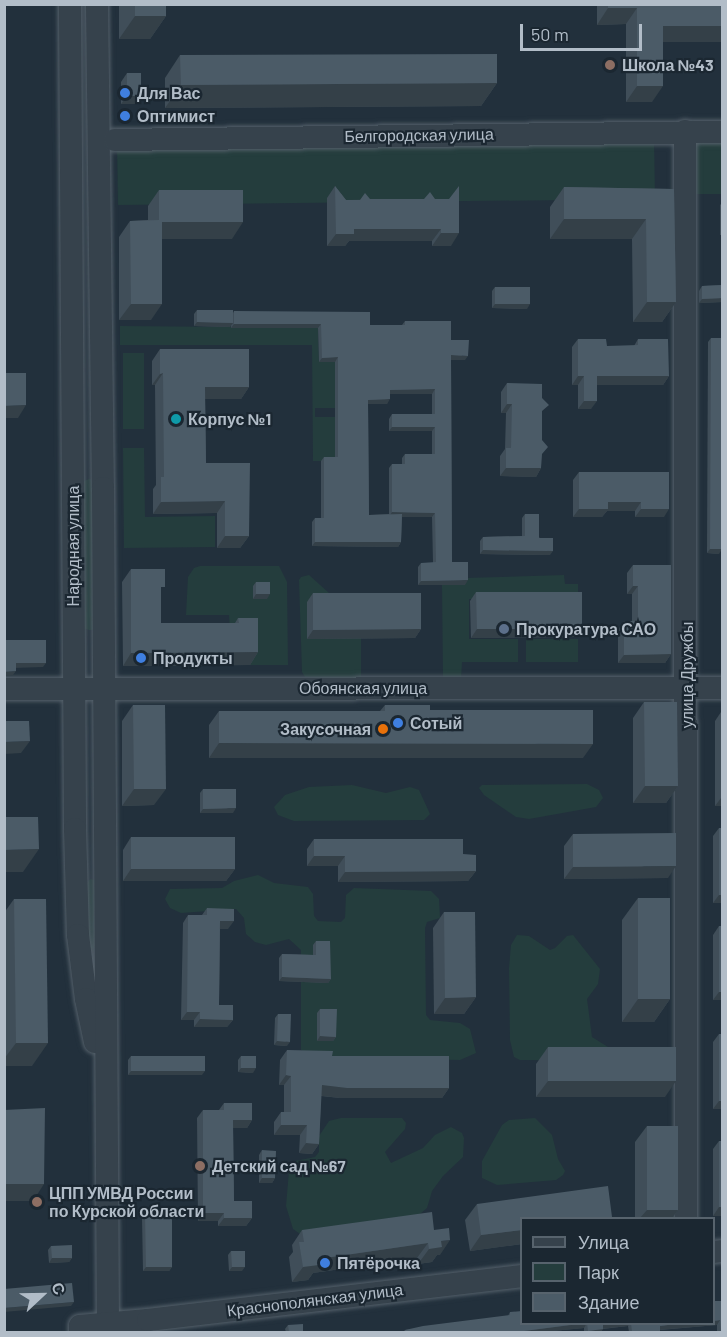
<!DOCTYPE html>
<html>
<head>
<meta charset="utf-8">
<style>
	body { margin:0 }
	#map { position:relative; width:727px; height:1337px; overflow:hidden; background:#22303c; font-family:Barlow,sans-serif }
	div>[style] { position:absolute }
	.green>* { inset:0; background:#243d3d }
	.roads { filter:drop-shadow(0 0 2px #54606a) drop-shadow(0 0 2px #54606a) }
	.minor>* { height:22px; margin:-11px; padding:0 11px; transform-origin:11px; border-radius:11px; background:#36424c }
	.wall>* { inset:0; background:#404e59 }
	.shaded-wall>* { inset:0; background:#344048 }
	.building>* { inset:0; background:#4b5b67 }
	.dots>* { width:16px; height:16px; translate:-50% -50%; box-sizing:border-box; border:3px solid #1b2731; border-radius:50% }
	span { translate:-50% -50%; white-space:nowrap; text-align:center; line-height:1.15; -webkit-text-stroke:4.5px #1b2731; paint-order:stroke }
	.poi-label { font-size:16px; color:#b2bdc8; font-weight:700 }
	.left { translate:0 -50%; text-align:left }
	.right { translate:-100% -50%; text-align:right }
	.street-label { font-size:16px; color:#b2bdc8 }
	.frame { position:absolute; inset:0; border:6px solid #b2bdc8; pointer-events:none }
	.legend { position:absolute; left:520px; top:1217px; width:195px; height:108px; box-sizing:border-box; background:#1b2731; border:2px solid #57636d; margin:0; padding:8px 10px; list-style:none; font-size:18px; color:#b2bdc8 }
	.legend li { display:flex; align-items:center; gap:12px; height:30px }
	.legend b { width:30px; border:2px solid #57636d }
	.north { position:absolute; left:12px; top:1265px; width:60px; height:60px; -webkit-text-stroke:4px #1b2731; paint-order:stroke; rotate:68deg; font-size:16px; font-weight:700; line-height:24px; text-align:center; color:#b2bdc8 }
	.north::after { content:''; display:block; margin:auto; width:21px; height:27px; background:#b2bdc8; clip-path:polygon(50% 0,100% 100%,50% 72%,0 100%) }
	.scale { position:absolute; left:520px; top:24px; width:122px; height:27px; box-sizing:border-box; border:3px solid #b2bdc8; border-top:0; padding-left:8px; font-size:18px; line-height:21px; white-space:nowrap; color:#b2bdc8; -webkit-text-stroke:4px #1b2731; paint-order:stroke }
</style>
</head>
<body>
<div id="map">
	<div class="green">
		<i style="clip-path:polygon(722px 127px,722px 194px,690px 194px,689px 128px)"></i>
		<i style="clip-path:polygon(654px 138px,655px 199px,118px 205px,117px 143px)"></i>
		<i style="clip-path:polygon(120px 326px,318px 328px,319px 362px,335px 362px,335px 408px,315px 408px,315px 417px,335px 417px,335px 461px,313px 461px,312px 345px,120px 345px)"></i>
		<i style="clip-path:polygon(123px 353px,144px 353px,144px 429px,123px 429px)"></i>
		<i style="clip-path:polygon(123px 448px,144px 448px,145px 517px,215px 516px,215px 547px,124px 548px)"></i>
		<i style="clip-path:polygon(89px 479px,92px 480px,93px 630px,89px 630px,83px 628px,82px 482px)"></i>
		<i style="clip-path:polygon(200px 566px,279px 566px,287px 582px,288px 665px,250px 665px,249px 631px,230px 630px,229px 615px,186px 615px,188px 577px,194px 568px)"></i>
		<i style="clip-path:polygon(309px 575px,329px 593px,329px 602px,307px 638px,361px 638px,361px 682px,305px 677px,302px 672px,299px 580px,301px 577px)"></i>
		<i style="clip-path:polygon(564px 575px,565px 584px,578px 584px,578px 599px,469px 599px,469px 639px,518px 639px,518px 662px,462px 662px,461px 680px,443px 680px,442px 585px,465px 578px)"></i>
		<i style="clip-path:polygon(526px 639px,578px 639px,578px 662px,526px 662px)"></i>
		<i style="clip-path:polygon(587px 784px,599px 790px,603px 798px,596px 807px,529px 819px,516px 817px,484px 795px,479px 788px,482px 785px)"></i>
		<i style="clip-path:polygon(352px 785px,386px 793px,410px 787px,419px 790px,430px 814px,424px 820px,294px 821px,278px 815px,274px 807px,285px 795px,309px 787px)"></i>
		<i style="clip-path:polygon(258px 875px,274px 883px,308px 887px,313px 894px,314px 916px,318px 921px,341px 922px,345px 918px,346px 895px,354px 888px,431px 891px,439px 899px,440px 918px,427px 922px,425px 928px,426px 1015px,430px 1020px,460px 1023px,470px 1029px,476px 1053px,460px 1060px,317px 1057px,301px 1050px,301px 950px,289px 939px,266px 945px,255px 942px,246px 934px,244px 918px,236px 909px,181px 913px,170px 908px,165px 899px,170px 889px,222px 888px,234px 881px)"></i>
		<i style="clip-path:polygon(91px 879px,96px 881px,96px 948px,91px 950px,89px 950px,86px 882px)"></i>
		<i style="clip-path:polygon(517px 935px,529px 936px,550px 950px,555px 948px,567px 936px,573px 935px,600px 969px,598px 984px,587px 999px,592px 1037px,608px 1047px,656px 1048px,649px 1061px,520px 1060px,514px 1057px,510px 1040px,509px 968px,511px 945px)"></i>
		<i style="clip-path:polygon(341px 1118px,402px 1118px,406px 1123px,405px 1129px,385px 1152px,391px 1163px,423px 1148px,435px 1135px,451px 1127px,462px 1133px,464px 1138px,463px 1157px,443px 1176px,432px 1191px,427px 1208px,413px 1220px,303px 1236px,293px 1229px,286px 1206px,289px 1171px,295px 1161px,315px 1157px,319px 1152px,319px 1136px,329px 1121px)"></i>
		<i style="clip-path:polygon(535px 1118px,552px 1135px,558px 1159px,565px 1171px,563px 1175px,556px 1180px,497px 1185px,482px 1178px,482px 1161px,502px 1125px,509px 1120px)"></i>
	</div>
	<div class="roads">
		<div class="minor">
			<i style="left:70px;top:4px;width:825px;rotate:89.65deg"></i>
			<i style="left:75px;top:829px;width:106px;rotate:88.4deg"></i>
			<i style="left:78px;top:935px;width:64px;rotate:82.9deg"></i>
			<i style="left:86px;top:999px;width:44px;rotate:78.2deg"></i>
			<i style="left:97px;top:4px;width:484px;rotate:89.3deg"></i>
			<i style="left:103px;top:488px;width:836px;rotate:89.66deg"></i>
			<i style="left:685px;top:131px;width:1087px;rotate:89.95deg"></i>
			<i style="left:115px;top:140px;width:607px;rotate:-0.76deg"></i>
			<i style="left:4px;top:689px;width:718px;rotate:-0.08deg"></i>
			<i style="left:714px;top:1252px;width:8px;rotate:-7deg"></i>
			<i style="left:80px;top:1332px;width:6px;rotate:-90deg"></i>
			<i style="left:80px;top:1326px;width:68px;rotate:-5deg"></i>
			<i style="left:148px;top:1320px;width:377px;rotate:-6.7deg"></i>
		</div>
	</div>
	<div class="wall">
		<i style="clip-path:polygon(119px 4px,166px 4px,166px 16px,150px 39px,119px 39px)"></i>
		<i style="clip-path:polygon(597px 4px,723px 4px,723px 42px,663px 42px,652px 102px,626px 102px,626px 24px,597px 25px)"></i>
		<i style="clip-path:polygon(180px 55px,497px 83px,481px 106px,165px 108px,165px 78px)"></i>
		<i style="clip-path:polygon(127px 73px,141px 96px,135px 104px,121px 104px,121px 82px)"></i>
		<i style="clip-path:polygon(335px 186px,346px 200px,424px 199px,451px 246px,432px 246px,432px 241px,349px 241px,345px 246px,327px 246px,327px 198px)"></i>
		<i style="clip-path:polygon(564px 187px,674px 189px,676px 302px,662px 322px,633px 322px,632px 239px,550px 239px,550px 207px)"></i>
		<i style="clip-path:polygon(159px 190px,232px 239px,162px 239px,151px 320px,119px 320px,119px 237px,130px 221px,148px 220px,148px 206px)"></i>
		<i style="clip-path:polygon(723px 202px,723px 235px,720px 235px,720px 205px)"></i>
		<i style="clip-path:polygon(723px 285px,723px 302px,699px 303px,699px 291px,702px 286px)"></i>
		<i style="clip-path:polygon(495px 287px,527px 309px,492px 308px,492px 291px)"></i>
		<i style="clip-path:polygon(evenodd,197px 310px,233px 313px,234px 311px,370px 325px,402px 325px,405px 321px,451px 340px,465px 360px,451px 360px,452px 562px,465px 585px,418px 585px,418px 567px,421px 563px,433px 563px,432px 517px,402px 517px,401px 542px,398px 547px,312px 546px,312px 522px,315px 518px,321px 518px,321px 461px,324px 457px,335px 457px,335px 362px,319px 362px,318px 328px,231px 328px,231px 325px,230px 327px,194px 326px,194px 314px,197px 310px,390px 394px,432px 394px,432px 414px,392px 414px,389px 419px,389px 431px,432px 431px,432px 454px,405px 454px,402px 458px,402px 464px,392px 464px,389px 468px,389px 514px,369px 515px,368px 404px,387px 404px,390px 394px)"></i>
		<i style="clip-path:polygon(711px 338px,719px 554px,707px 553px,708px 342px)"></i>
		<i style="clip-path:polygon(578px 339px,607px 346px,634px 346px,638px 339px,669px 376px,663px 385px,597px 385px,591px 409px,578px 409px,578px 385px,572px 385px,572px 347px)"></i>
		<i style="clip-path:polygon(160px 349px,249px 387px,241px 399px,205px 399px,206px 463px,249px 536px,240px 548px,217px 548px,217px 513px,153px 514px,153px 489px,156px 485px,155px 385px,152px 385px,152px 361px)"></i>
		<i style="clip-path:polygon(507px 383px,542px 415px,541px 468px,536px 477px,500px 476px,500px 456px,505px 449px,506px 413px,501px 413px,501px 392px)"></i>
		<i style="clip-path:polygon(579px 472px,669px 472px,664px 517px,635px 517px,635px 511px,607px 511px,602px 517px,573px 517px,573px 480px)"></i>
		<i style="clip-path:polygon(525px 514px,550px 555px,480px 554px,480px 541px,483px 537px,522px 536px,522px 518px)"></i>
		<i style="clip-path:polygon(633px 565px,671px 654px,665px 663px,618px 663px,618px 630px,624px 621px,632px 621px,632px 594px,627px 594px,627px 573px)"></i>
		<i style="clip-path:polygon(131px 569px,161px 593px,161px 623px,235px 623px,238px 618px,258px 652px,250px 665px,123px 666px,122px 582px)"></i>
		<i style="clip-path:polygon(256px 582px,267px 599px,253px 599px,253px 586px)"></i>
		<i style="clip-path:polygon(476px 592px,582px 629px,576px 637px,471px 638px,470px 601px)"></i>
		<i style="clip-path:polygon(313px 593px,421px 629px,415px 638px,307px 639px,307px 602px)"></i>
		<i style="clip-path:polygon(722px 630px,723px 630px,723px 663px,722px 663px)"></i>
		<i style="clip-path:polygon(644px 702px,678px 786px,666px 803px,633px 803px,633px 718px)"></i>
		<i style="clip-path:polygon(133px 705px,154px 805px,122px 806px,122px 721px)"></i>
		<i style="clip-path:polygon(385px 705px,430px 710px,583px 758px,209px 758px,209px 725px,219px 711px,380px 711px)"></i>
		<i style="clip-path:polygon(721px 712px,723px 712px,723px 806px,715px 806px,715px 721px)"></i>
		<i style="clip-path:polygon(203px 789px,233px 813px,200px 813px,200px 793px)"></i>
		<i style="clip-path:polygon(719px 828px,723px 903px,713px 903px,713px 836px)"></i>
		<i style="clip-path:polygon(573px 834px,668px 878px,564px 879px,564px 846px)"></i>
		<i style="clip-path:polygon(131px 837px,235px 869px,226px 881px,123px 881px,123px 850px)"></i>
		<i style="clip-path:polygon(314px 839px,463px 854px,476px 871px,468px 881px,338px 882px,338px 866px,307px 866px,307px 849px)"></i>
		<i style="clip-path:polygon(638px 898px,670px 999px,654px 1022px,622px 1022px,622px 920px)"></i>
		<i style="clip-path:polygon(14px 899px,32px 1066px,4px 1066px,4px 913px)"></i>
		<i style="clip-path:polygon(207px 908px,228px 929px,220px 929px,219px 1005px,233px 1020px,227px 1027px,194px 1027px,194px 1020px,181px 1020px,183px 923px,188px 915px,202px 915px)"></i>
		<i style="clip-path:polygon(444px 912px,476px 997px,464px 1014px,434px 1014px,433px 928px)"></i>
		<i style="clip-path:polygon(719px 926px,723px 926px,723px 1000px,713px 1000px,713px 935px)"></i>
		<i style="clip-path:polygon(316px 941px,331px 979px,328px 983px,279px 981px,279px 958px,282px 954px,313px 955px,313px 945px)"></i>
		<i style="clip-path:polygon(320px 1009px,336px 1037px,333px 1041px,317px 1041px,317px 1013px)"></i>
		<i style="clip-path:polygon(278px 1014px,287px 1046px,274px 1045px,275px 1018px)"></i>
		<i style="clip-path:polygon(719px 1034px,723px 1109px,713px 1109px,713px 1042px)"></i>
		<i style="clip-path:polygon(548px 1047px,665px 1097px,536px 1097px,536px 1064px)"></i>
		<i style="clip-path:polygon(287px 1050px,332px 1056px,449px 1088px,442px 1098px,340px 1098px,321px 1096px,319px 1144px,312px 1154px,299px 1153px,300px 1135px,274px 1135px,274px 1122px,281px 1112px,284px 1112px,284px 1085px,279px 1085px,280px 1060px)"></i>
		<i style="clip-path:polygon(131px 1056px,202px 1075px,128px 1075px,128px 1060px)"></i>
		<i style="clip-path:polygon(241px 1056px,253px 1073px,238px 1072px,238px 1060px)"></i>
		<i style="clip-path:polygon(224px 1103px,252px 1120px,247px 1128px,233px 1128px,234px 1201px,252px 1218px,246px 1226px,218px 1226px,218px 1221px,198px 1221px,197px 1118px,203px 1110px,219px 1110px)"></i>
		<i style="clip-path:polygon(647px 1126px,678px 1210px,672px 1218px,635px 1218px,635px 1142px)"></i>
		<i style="clip-path:polygon(719px 1141px,723px 1216px,713px 1216px,713px 1149px)"></i>
		<i style="clip-path:polygon(262px 1150px,275px 1178px,272px 1183px,259px 1183px,259px 1155px)"></i>
		<i style="clip-path:polygon(477px 1204px,612px 1217px,611px 1218px,522px 1218px,522px 1244px,470px 1251px,465px 1220px)"></i>
		<i style="clip-path:polygon(145px 1213px,172px 1267px,169px 1271px,143px 1271px,142px 1217px)"></i>
		<i style="clip-path:polygon(302px 1230px,434px 1230px,440px 1255px,437px 1255px,432px 1262px,418px 1264px,417px 1258px,313px 1273px,308px 1280px,292px 1282px,289px 1257px,293px 1252px,292px 1245px)"></i>
		<i style="clip-path:polygon(51px 1246px,72px 1258px,69px 1262px,49px 1263px,48px 1250px)"></i>
		<i style="clip-path:polygon(231px 1251px,242px 1271px,229px 1271px,228px 1255px)"></i>
		<i style="clip-path:polygon(723px 1301px,723px 1332px,717px 1332px,717px 1325px,660px 1330px,660px 1332px,629px 1332px,628px 1326px,603px 1329px,601px 1332px,584px 1332px,584px 1328px,542px 1332px,403px 1332px,405px 1330px,508px 1316px,510px 1312px,522px 1323px,714px 1323px)"></i>
		<i style="clip-path:polygon(288px 1325px,303px 1332px,286px 1332px,285px 1329px)"></i>
	</div>
	<div class="shaded-wall">
		<i style="clip-path:polygon(608px 8px,637px 8px,626px 24px,597px 25px)"></i>
		<i style="clip-path:polygon(135px 16px,166px 16px,150px 39px,119px 39px)"></i>
		<i style="clip-path:polygon(663px 26px,723px 26px,723px 42px,651px 42px)"></i>
		<i style="clip-path:polygon(497px 83px,481px 106px,165px 108px,181px 85px)"></i>
		<i style="clip-path:polygon(637px 86px,663px 86px,652px 102px,626px 102px)"></i>
		<i style="clip-path:polygon(127px 96px,141px 96px,135px 104px,121px 104px)"></i>
		<i style="clip-path:polygon(564px 219px,646px 219px,632px 239px,550px 239px)"></i>
		<i style="clip-path:polygon(162px 222px,243px 222px,232px 239px,151px 239px)"></i>
		<i style="clip-path:polygon(354px 229px,441px 229px,432px 241px,349px 241px,345px 246px,327px 246px,336px 234px)"></i>
		<i style="clip-path:polygon(441px 233px,459px 233px,451px 246px,432px 246px)"></i>
		<i style="clip-path:polygon(723px 298px,723px 302px,699px 303px,702px 299px)"></i>
		<i style="clip-path:polygon(647px 302px,676px 302px,662px 322px,633px 322px)"></i>
		<i style="clip-path:polygon(131px 304px,162px 304px,151px 320px,119px 320px)"></i>
		<i style="clip-path:polygon(495px 304px,530px 304px,527px 309px,492px 308px)"></i>
		<i style="clip-path:polygon(197px 322px,233px 323px,230px 327px,194px 326px)"></i>
		<i style="clip-path:polygon(234px 324px,321px 324px,318px 328px,231px 328px)"></i>
		<i style="clip-path:polygon(451px 355px,468px 356px,465px 360px,448px 360px)"></i>
		<i style="clip-path:polygon(338px 357px,335px 362px,319px 362px,322px 358px)"></i>
		<i style="clip-path:polygon(163px 373px,155px 385px,152px 385px,160px 374px)"></i>
		<i style="clip-path:polygon(578px 376px,584px 376px,578px 385px,572px 385px)"></i>
		<i style="clip-path:polygon(597px 376px,669px 376px,663px 385px,591px 385px)"></i>
		<i style="clip-path:polygon(205px 387px,249px 387px,241px 399px,197px 399px)"></i>
		<i style="clip-path:polygon(435px 389px,432px 394px,387px 394px,390px 390px)"></i>
		<i style="clip-path:polygon(390px 399px,387px 404px,365px 404px,368px 400px)"></i>
		<i style="clip-path:polygon(584px 401px,597px 401px,591px 409px,578px 409px)"></i>
		<i style="clip-path:polygon(507px 404px,512px 404px,506px 413px,501px 413px)"></i>
		<i style="clip-path:polygon(26px 405px,18px 418px,4px 418px,4px 406px)"></i>
		<i style="clip-path:polygon(392px 427px,435px 427px,432px 431px,389px 431px)"></i>
		<i style="clip-path:polygon(506px 468px,541px 468px,536px 477px,500px 476px)"></i>
		<i style="clip-path:polygon(225px 501px,217px 513px,153px 514px,161px 502px)"></i>
		<i style="clip-path:polygon(608px 502px,641px 502px,635px 511px,607px 511px,602px 517px,573px 517px,579px 509px)"></i>
		<i style="clip-path:polygon(641px 509px,669px 509px,664px 517px,635px 517px)"></i>
		<i style="clip-path:polygon(392px 512px,435px 513px,432px 517px,389px 517px)"></i>
		<i style="clip-path:polygon(225px 536px,249px 536px,240px 548px,217px 548px)"></i>
		<i style="clip-path:polygon(315px 542px,401px 542px,398px 547px,312px 546px)"></i>
		<i style="clip-path:polygon(710px 549px,722px 549px,719px 554px,707px 553px)"></i>
		<i style="clip-path:polygon(483px 550px,553px 551px,550px 555px,480px 554px)"></i>
		<i style="clip-path:polygon(468px 580px,465px 585px,418px 585px,421px 581px)"></i>
		<i style="clip-path:polygon(633px 586px,638px 586px,632px 594px,627px 594px)"></i>
		<i style="clip-path:polygon(256px 594px,270px 594px,267px 599px,253px 599px)"></i>
		<i style="clip-path:polygon(421px 629px,415px 638px,307px 639px,313px 630px)"></i>
		<i style="clip-path:polygon(477px 629px,582px 629px,576px 637px,471px 638px)"></i>
		<i style="clip-path:polygon(258px 652px,250px 665px,123px 666px,131px 653px)"></i>
		<i style="clip-path:polygon(671px 654px,665px 663px,618px 663px,624px 655px)"></i>
		<i style="clip-path:polygon(16px 663px,46px 663px,43px 667px,13px 668px)"></i>
		<i style="clip-path:polygon(16px 671px,13px 675px,4px 676px,4px 672px)"></i>
		<i style="clip-path:polygon(30px 741px,21px 753px,4px 754px,4px 742px)"></i>
		<i style="clip-path:polygon(219px 743px,593px 744px,583px 758px,209px 758px)"></i>
		<i style="clip-path:polygon(645px 786px,678px 786px,666px 803px,633px 803px)"></i>
		<i style="clip-path:polygon(134px 789px,166px 789px,154px 805px,122px 806px)"></i>
		<i style="clip-path:polygon(721px 798px,723px 798px,723px 806px,715px 806px)"></i>
		<i style="clip-path:polygon(236px 808px,233px 813px,200px 813px,203px 809px)"></i>
		<i style="clip-path:polygon(39px 849px,23px 872px,4px 872px,4px 850px)"></i>
		<i style="clip-path:polygon(314px 856px,345px 856px,338px 866px,307px 866px)"></i>
		<i style="clip-path:polygon(676px 866px,668px 878px,564px 879px,573px 867px)"></i>
		<i style="clip-path:polygon(131px 869px,235px 869px,226px 881px,123px 881px)"></i>
		<i style="clip-path:polygon(476px 871px,468px 881px,338px 882px,345px 872px)"></i>
		<i style="clip-path:polygon(719px 895px,723px 895px,723px 903px,713px 903px)"></i>
		<i style="clip-path:polygon(220px 921px,234px 921px,228px 929px,214px 929px)"></i>
		<i style="clip-path:polygon(282px 977px,331px 979px,328px 983px,279px 981px)"></i>
		<i style="clip-path:polygon(719px 992px,723px 992px,723px 1000px,713px 1000px)"></i>
		<i style="clip-path:polygon(476px 997px,464px 1014px,434px 1014px,445px 998px)"></i>
		<i style="clip-path:polygon(638px 999px,670px 999px,654px 1022px,622px 1022px)"></i>
		<i style="clip-path:polygon(187px 1012px,200px 1012px,194px 1020px,181px 1020px)"></i>
		<i style="clip-path:polygon(200px 1019px,233px 1020px,227px 1027px,194px 1027px)"></i>
		<i style="clip-path:polygon(320px 1036px,336px 1037px,333px 1041px,317px 1041px)"></i>
		<i style="clip-path:polygon(277px 1041px,290px 1042px,287px 1046px,274px 1045px)"></i>
		<i style="clip-path:polygon(16px 1043px,48px 1043px,32px 1066px,4px 1066px,4px 1059px)"></i>
		<i style="clip-path:polygon(241px 1068px,256px 1068px,253px 1073px,238px 1072px)"></i>
		<i style="clip-path:polygon(131px 1071px,205px 1071px,202px 1075px,128px 1075px)"></i>
		<i style="clip-path:polygon(286px 1075px,291px 1076px,284px 1085px,279px 1085px)"></i>
		<i style="clip-path:polygon(548px 1081px,676px 1081px,665px 1097px,536px 1097px)"></i>
		<i style="clip-path:polygon(322px 1085px,449px 1088px,442px 1098px,340px 1098px,315px 1095px)"></i>
		<i style="clip-path:polygon(719px 1101px,723px 1101px,723px 1109px,713px 1109px)"></i>
		<i style="clip-path:polygon(233px 1120px,252px 1120px,247px 1128px,228px 1128px)"></i>
		<i style="clip-path:polygon(281px 1125px,307px 1125px,300px 1135px,274px 1135px)"></i>
		<i style="clip-path:polygon(306px 1143px,319px 1144px,312px 1154px,299px 1153px)"></i>
		<i style="clip-path:polygon(262px 1178px,275px 1178px,272px 1183px,259px 1183px)"></i>
		<i style="clip-path:polygon(5px 1184px,44px 1184px,33px 1201px,4px 1201px)"></i>
		<i style="clip-path:polygon(719px 1207px,723px 1207px,723px 1216px,713px 1216px)"></i>
		<i style="clip-path:polygon(647px 1210px,678px 1210px,672px 1218px,640px 1218px)"></i>
		<i style="clip-path:polygon(203px 1213px,224px 1213px,218px 1221px,198px 1221px)"></i>
		<i style="clip-path:polygon(224px 1218px,252px 1218px,246px 1226px,218px 1226px)"></i>
		<i style="clip-path:polygon(522px 1230px,522px 1244px,470px 1251px,481px 1235px)"></i>
		<i style="clip-path:polygon(450px 1240px,440px 1255px,437px 1255px,432px 1262px,418px 1264px,429px 1249px,441px 1241px)"></i>
		<i style="clip-path:polygon(428px 1243px,417px 1258px,313px 1273px,308px 1280px,292px 1282px,303px 1267px,318px 1259px)"></i>
		<i style="clip-path:polygon(52px 1258px,72px 1258px,69px 1262px,49px 1263px)"></i>
		<i style="clip-path:polygon(146px 1267px,172px 1267px,169px 1271px,143px 1271px)"></i>
		<i style="clip-path:polygon(232px 1267px,245px 1267px,242px 1271px,229px 1271px)"></i>
		<i style="clip-path:polygon(74px 1302px,71px 1306px,4px 1312px,4px 1308px)"></i>
		<i style="clip-path:polygon(720px 1320px,717px 1325px,657px 1330px,660px 1326px,684px 1323px,714px 1323px,714px 1321px)"></i>
		<i style="clip-path:polygon(587px 1323px,584px 1328px,542px 1332px,523px 1332px,524px 1331px)"></i>
		<i style="clip-path:polygon(616px 1323px,630px 1323px,628px 1326px,600px 1329px,603px 1325px)"></i>
		<i style="clip-path:polygon(603px 1329px,601px 1332px,587px 1332px,588px 1331px)"></i>
	</div>
	<div class="building">
		<i style="clip-path:polygon(135px 4px,166px 4px,166px 16px,135px 16px)"></i>
		<i style="clip-path:polygon(608px 4px,723px 4px,723px 26px,663px 26px,663px 86px,637px 86px,637px 8px,608px 8px)"></i>
		<i style="clip-path:polygon(497px 54px,497px 83px,181px 85px,180px 55px)"></i>
		<i style="clip-path:polygon(127px 73px,141px 73px,141px 96px,127px 96px)"></i>
		<i style="clip-path:polygon(335px 186px,346px 200px,360px 200px,365px 193px,370px 199px,424px 199px,430px 192px,435px 199px,449px 199px,459px 186px,459px 233px,441px 233px,441px 229px,354px 229px,354px 234px,336px 234px)"></i>
		<i style="clip-path:polygon(564px 187px,674px 189px,676px 302px,647px 302px,646px 219px,564px 219px)"></i>
		<i style="clip-path:polygon(159px 190px,243px 190px,243px 222px,162px 222px,162px 304px,131px 304px,130px 221px,159px 220px)"></i>
		<i style="clip-path:polygon(723px 285px,723px 298px,702px 299px,702px 286px)"></i>
		<i style="clip-path:polygon(495px 287px,530px 287px,530px 304px,495px 304px)"></i>
		<i style="clip-path:polygon(197px 310px,233px 310px,233px 323px,197px 322px)"></i>
		<i style="clip-path:polygon(234px 311px,370px 312px,370px 325px,405px 325px,405px 321px,451px 321px,451px 340px,469px 340px,468px 356px,451px 355px,452px 562px,468px 562px,468px 580px,421px 581px,421px 563px,436px 562px,435px 513px,392px 512px,392px 464px,405px 464px,405px 454px,435px 454px,435px 427px,392px 427px,392px 414px,435px 414px,435px 389px,390px 390px,390px 399px,368px 400px,369px 515px,402px 514px,401px 542px,315px 542px,315px 518px,324px 518px,324px 457px,338px 457px,338px 357px,322px 358px,321px 324px,234px 324px)"></i>
		<i style="clip-path:polygon(711px 338px,723px 338px,722px 549px,710px 549px)"></i>
		<i style="clip-path:polygon(578px 339px,606px 339px,607px 346px,638px 345px,638px 339px,668px 339px,669px 376px,597px 376px,597px 401px,584px 401px,584px 376px,578px 376px)"></i>
		<i style="clip-path:polygon(160px 349px,249px 349px,249px 387px,205px 387px,206px 463px,250px 463px,249px 536px,225px 536px,225px 501px,161px 502px,161px 477px,164px 477px,163px 373px,160px 374px)"></i>
		<i style="clip-path:polygon(4px 373px,26px 373px,26px 405px,4px 406px)"></i>
		<i style="clip-path:polygon(507px 383px,542px 384px,542px 398px,549px 405px,542px 411px,542px 440px,548px 447px,542px 454px,541px 468px,506px 468px,506px 448px,511px 448px,512px 404px,507px 404px)"></i>
		<i style="clip-path:polygon(579px 472px,669px 472px,669px 509px,641px 509px,641px 502px,608px 502px,608px 509px,579px 509px)"></i>
		<i style="clip-path:polygon(525px 514px,539px 514px,539px 538px,553px 538px,553px 551px,483px 550px,483px 537px,525px 536px)"></i>
		<i style="clip-path:polygon(633px 565px,671px 565px,671px 654px,624px 655px,624px 621px,638px 621px,638px 586px,633px 586px)"></i>
		<i style="clip-path:polygon(131px 569px,165px 569px,165px 587px,161px 587px,161px 623px,239px 623px,238px 618px,258px 618px,258px 652px,131px 653px)"></i>
		<i style="clip-path:polygon(256px 582px,270px 582px,270px 594px,256px 594px)"></i>
		<i style="clip-path:polygon(476px 592px,582px 592px,582px 629px,477px 629px)"></i>
		<i style="clip-path:polygon(313px 593px,421px 593px,421px 629px,313px 630px)"></i>
		<i style="clip-path:polygon(4px 640px,46px 640px,46px 663px,16px 663px,16px 671px,4px 672px)"></i>
		<i style="clip-path:polygon(644px 702px,677px 702px,678px 786px,645px 786px)"></i>
		<i style="clip-path:polygon(133px 705px,165px 705px,166px 789px,134px 789px)"></i>
		<i style="clip-path:polygon(385px 705px,430px 705px,430px 710px,593px 710px,593px 744px,219px 743px,219px 711px,385px 711px)"></i>
		<i style="clip-path:polygon(721px 712px,723px 712px,723px 798px,721px 798px)"></i>
		<i style="clip-path:polygon(4px 721px,29px 721px,30px 741px,4px 742px)"></i>
		<i style="clip-path:polygon(203px 789px,236px 789px,236px 808px,203px 809px)"></i>
		<i style="clip-path:polygon(4px 817px,38px 817px,39px 849px,4px 850px)"></i>
		<i style="clip-path:polygon(719px 828px,723px 828px,723px 895px,719px 895px)"></i>
		<i style="clip-path:polygon(676px 833px,676px 866px,573px 867px,573px 834px)"></i>
		<i style="clip-path:polygon(131px 837px,235px 837px,235px 869px,131px 869px)"></i>
		<i style="clip-path:polygon(314px 839px,463px 839px,463px 854px,476px 855px,476px 871px,345px 872px,345px 856px,314px 856px)"></i>
		<i style="clip-path:polygon(638px 898px,670px 898px,670px 999px,638px 999px)"></i>
		<i style="clip-path:polygon(14px 899px,46px 899px,48px 1043px,16px 1043px)"></i>
		<i style="clip-path:polygon(207px 908px,234px 909px,234px 921px,220px 921px,219px 1005px,233px 1005px,233px 1020px,200px 1019px,200px 1012px,187px 1012px,188px 915px,207px 915px)"></i>
		<i style="clip-path:polygon(444px 912px,475px 912px,476px 997px,445px 998px)"></i>
		<i style="clip-path:polygon(719px 926px,723px 926px,723px 992px,719px 992px)"></i>
		<i style="clip-path:polygon(316px 941px,330px 941px,331px 979px,282px 977px,282px 954px,316px 955px)"></i>
		<i style="clip-path:polygon(320px 1009px,337px 1009px,336px 1037px,320px 1036px)"></i>
		<i style="clip-path:polygon(278px 1014px,291px 1014px,290px 1042px,277px 1041px)"></i>
		<i style="clip-path:polygon(719px 1034px,723px 1034px,723px 1101px,719px 1101px)"></i>
		<i style="clip-path:polygon(548px 1047px,676px 1047px,676px 1081px,548px 1081px)"></i>
		<i style="clip-path:polygon(287px 1050px,333px 1051px,332px 1056px,449px 1056px,449px 1088px,347px 1088px,322px 1085px,319px 1144px,306px 1143px,307px 1125px,281px 1125px,281px 1112px,291px 1112px,291px 1076px,286px 1075px)"></i>
		<i style="clip-path:polygon(131px 1056px,205px 1056px,205px 1071px,131px 1071px)"></i>
		<i style="clip-path:polygon(241px 1056px,256px 1056px,256px 1068px,241px 1068px)"></i>
		<i style="clip-path:polygon(224px 1103px,252px 1103px,252px 1120px,233px 1120px,234px 1201px,252px 1201px,252px 1218px,224px 1218px,224px 1213px,203px 1213px,203px 1110px,224px 1110px)"></i>
		<i style="clip-path:polygon(45px 1108px,44px 1184px,5px 1184px,4px 1195px,4px 1110px)"></i>
		<i style="clip-path:polygon(647px 1126px,678px 1126px,678px 1210px,647px 1210px)"></i>
		<i style="clip-path:polygon(719px 1141px,723px 1141px,723px 1207px,719px 1207px)"></i>
		<i style="clip-path:polygon(262px 1150px,276px 1151px,275px 1178px,262px 1178px)"></i>
		<i style="clip-path:polygon(608px 1186px,612px 1217px,603px 1218px,522px 1218px,522px 1230px,481px 1235px,477px 1204px)"></i>
		<i style="clip-path:polygon(432px 1212px,434px 1230px,449px 1228px,450px 1240px,441px 1241px,442px 1247px,429px 1249px,428px 1243px,318px 1259px,319px 1265px,303px 1267px,299px 1242px,304px 1242px,302px 1230px)"></i>
		<i style="clip-path:polygon(145px 1213px,172px 1213px,172px 1267px,146px 1267px)"></i>
		<i style="clip-path:polygon(72px 1245px,72px 1258px,52px 1258px,51px 1246px)"></i>
		<i style="clip-path:polygon(231px 1251px,245px 1251px,245px 1267px,232px 1267px)"></i>
		<i style="clip-path:polygon(72px 1283px,74px 1302px,4px 1308px,4px 1289px)"></i>
		<i style="clip-path:polygon(714px 1301px,723px 1301px,723px 1331px,721px 1331px,720px 1320px,714px 1321px)"></i>
		<i style="clip-path:polygon(522px 1311px,522px 1323px,585px 1323px,524px 1331px,525px 1332px,406px 1332px,405px 1330px,423px 1326px,510px 1315px,510px 1312px)"></i>
		<i style="clip-path:polygon(587px 1323px,616px 1323px,603px 1325px,603px 1329px,588px 1331px)"></i>
		<i style="clip-path:polygon(631px 1323px,684px 1323px,660px 1326px,660px 1332px,632px 1332px)"></i>
		<i style="clip-path:polygon(303px 1324px,303px 1332px,289px 1332px,288px 1325px)"></i>
	</div>
	<div class="dots">
		<i style="left:610px;top:65px;background:#8d6e63"></i>
		<i style="left:125px;top:93px;background:#3f7fe0"></i>
		<i style="left:125px;top:116px;background:#3f7fe0"></i>
		<i style="left:176px;top:419px;background:#0f9aa8"></i>
		<i style="left:504px;top:629px;background:#5c6f8a"></i>
		<i style="left:141px;top:658px;background:#3f7fe0"></i>
		<i style="left:398px;top:723px;background:#3f7fe0"></i>
		<i style="left:383px;top:729px;background:#e8710a"></i>
		<i style="left:200px;top:1166px;background:#8d6e63"></i>
		<i style="left:37px;top:1202px;background:#8d6e63"></i>
		<i style="left:325px;top:1263px;background:#3f7fe0"></i>
	</div>
	<div class="poi-label">
		<span class="left" style="left:622px;top:65px">Школа №43</span>
		<span class="left" style="left:137px;top:93px">Для Вас</span>
		<span class="left" style="left:137px;top:116px">Оптимист</span>
		<span class="left" style="left:188px;top:419px">Корпус №1</span>
		<span class="left" style="left:516px;top:629px">Прокуратура САО</span>
		<span class="left" style="left:153px;top:658px">Продукты</span>
		<span class="left" style="left:410px;top:723px">Сотый</span>
		<span class="right" style="left:371px;top:729px">Закусочная</span>
		<span class="left" style="left:212px;top:1166px">Детский сад №67</span>
		<span class="left" style="left:49px;top:1202px">ЦПП УМВД России<br>по Курской области</span>
		<span class="left" style="left:337px;top:1263px">Пятёрочка</span>
	</div>
	<div class="street-label">
		<span style="left:419px;top:135px;rotate:-1deg">Белгородская улица</span>
		<span style="left:73px;top:546px;rotate:-90deg">Народная улица</span>
		<span style="left:687px;top:675px;rotate:-90deg">улица Дружбы</span>
		<span style="left:363px;top:688px">Обоянская улица</span>
		<span style="left:315px;top:1300px;rotate:-7deg">Краснополянская улица</span>
	</div>
	<div class="frame"></div>
	<ul class="legend">
	<li><b style="height:8px;background:#36424c"></b>Улица</li>
	<li><b style="height:16px;background:#243d3d"></b>Парк</li>
	<li><b style="height:16px;background:#4b5b67"></b>Здание</li>
	</ul>
	<div class="north">С</div>
	<div class="scale">50 m</div>
</div>
</body>
</html>
